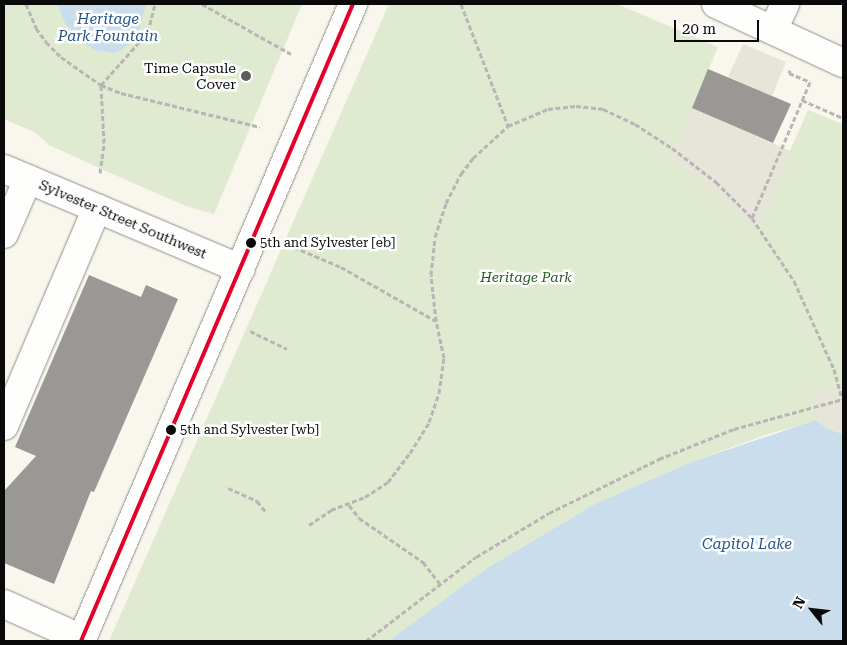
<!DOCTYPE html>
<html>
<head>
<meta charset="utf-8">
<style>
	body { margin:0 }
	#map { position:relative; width:847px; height:645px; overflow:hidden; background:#f8f6ed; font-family:"Roboto Serif",serif }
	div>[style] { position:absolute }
	.green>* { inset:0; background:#dfead0 }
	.plaza>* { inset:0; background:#e7e5da }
	.water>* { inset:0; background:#c9ddec }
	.building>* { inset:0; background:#9a9894 }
	.path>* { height:3px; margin-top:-1.5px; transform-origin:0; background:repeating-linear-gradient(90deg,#b7b6b5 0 5px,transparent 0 7.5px) }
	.roads { filter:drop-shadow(0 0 1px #91908c) drop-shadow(0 0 1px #91908c) }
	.minor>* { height:28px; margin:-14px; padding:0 14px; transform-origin:14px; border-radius:14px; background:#fefefc }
	.bus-1>* { height:4px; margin:-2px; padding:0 2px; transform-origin:2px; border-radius:2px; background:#e4002b }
	.dots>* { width:14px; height:14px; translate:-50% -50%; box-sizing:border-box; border:2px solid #fff; border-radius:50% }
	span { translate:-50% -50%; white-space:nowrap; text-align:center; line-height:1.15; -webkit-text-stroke:5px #fff; paint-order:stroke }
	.bus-label { font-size:13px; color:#0a0a0a }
	.left { translate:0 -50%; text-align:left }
	.poi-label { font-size:14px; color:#0a0a0a }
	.right { translate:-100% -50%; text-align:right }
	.street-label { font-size:14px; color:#0a0a0a }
	.park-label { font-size:14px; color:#2a5724; font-style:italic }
	.water-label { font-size:15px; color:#255489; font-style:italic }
	.frame { position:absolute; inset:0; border:5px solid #0a0a0a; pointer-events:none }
	.north { position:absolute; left:787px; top:585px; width:50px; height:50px; -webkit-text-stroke:4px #fff; paint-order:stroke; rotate:299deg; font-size:14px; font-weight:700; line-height:20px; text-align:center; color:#0a0a0a }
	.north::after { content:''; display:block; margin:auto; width:18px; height:22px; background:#0a0a0a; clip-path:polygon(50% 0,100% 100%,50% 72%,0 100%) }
	.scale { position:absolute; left:674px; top:20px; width:85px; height:22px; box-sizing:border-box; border:2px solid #0a0a0a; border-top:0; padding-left:6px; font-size:15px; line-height:18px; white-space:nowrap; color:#0a0a0a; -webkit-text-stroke:4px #fff; paint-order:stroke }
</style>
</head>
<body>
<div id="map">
	<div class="green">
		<i style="clip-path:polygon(4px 4px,302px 4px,214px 214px,186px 206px,117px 176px,49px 145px,36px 133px,4px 119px)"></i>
		<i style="clip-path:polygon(389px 4px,617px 4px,718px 47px,692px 108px,790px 151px,808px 110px,843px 124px,843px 414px,768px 434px,691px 462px,595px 504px,489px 567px,388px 641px,109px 641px)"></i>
	</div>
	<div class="plaza">
		<i style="clip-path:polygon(743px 44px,786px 62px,772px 96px,728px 77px)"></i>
		<i style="clip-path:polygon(692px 108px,790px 151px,762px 220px,751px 228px,700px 179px,668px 154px,682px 135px)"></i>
		<i style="clip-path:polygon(843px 386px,843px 434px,828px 429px,816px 420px,809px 395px)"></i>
	</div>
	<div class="water">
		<i style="clip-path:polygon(58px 4px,146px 4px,137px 36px,122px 50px,112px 53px,94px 50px,77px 38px,64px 21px)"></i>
		<i style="clip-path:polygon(816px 420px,828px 429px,843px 434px,843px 641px,388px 641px,489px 567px,595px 504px,691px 462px)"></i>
	</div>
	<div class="building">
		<i style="clip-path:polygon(708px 69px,791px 104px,773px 143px,692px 108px)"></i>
		<i style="clip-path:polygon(89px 275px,141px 297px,146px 285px,178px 299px,94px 492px,91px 491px,54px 584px,4px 563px,4px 491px,36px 456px,15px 447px)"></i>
	</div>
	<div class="path">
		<i style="left:26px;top:4px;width:26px;rotate:67deg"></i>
		<i style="left:36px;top:28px;width:17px;rotate:54deg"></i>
		<i style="left:46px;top:42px;width:21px;rotate:45deg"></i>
		<i style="left:61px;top:57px;width:49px;rotate:35deg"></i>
		<i style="left:101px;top:85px;width:22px;rotate:22deg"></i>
		<i style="left:121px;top:93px;width:143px;rotate:13.7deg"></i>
		<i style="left:202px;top:4px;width:102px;rotate:29.3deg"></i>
		<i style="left:461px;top:4px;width:131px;rotate:68.9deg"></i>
		<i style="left:790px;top:70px;width:3px;rotate:108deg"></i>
		<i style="left:789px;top:73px;width:23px;rotate:23deg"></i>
		<i style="left:810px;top:82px;width:148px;rotate:113.1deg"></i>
		<i style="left:752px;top:218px;width:76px;rotate:56.3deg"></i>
		<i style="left:794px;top:281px;width:97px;rotate:65.6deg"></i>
		<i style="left:834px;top:369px;width:31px;rotate:75deg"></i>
		<i style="left:802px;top:100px;width:45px;rotate:23.7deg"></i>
		<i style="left:100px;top:173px;width:30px;rotate:-82deg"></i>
		<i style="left:104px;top:143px;width:58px;rotate:-93deg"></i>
		<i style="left:101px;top:85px;width:71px;rotate:-48.4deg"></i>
		<i style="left:148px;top:32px;width:29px;rotate:-76deg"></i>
		<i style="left:287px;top:244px;width:59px;rotate:23.1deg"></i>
		<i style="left:341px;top:267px;width:109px;rotate:29.6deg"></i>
		<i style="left:250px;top:331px;width:41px;rotate:25.9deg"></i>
		<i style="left:228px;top:488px;width:32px;rotate:24deg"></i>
		<i style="left:257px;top:501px;width:14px;rotate:51deg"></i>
		<i style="left:349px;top:505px;width:16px;rotate:52deg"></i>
		<i style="left:359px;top:518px;width:78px;rotate:34.5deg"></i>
		<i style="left:423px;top:562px;width:28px;rotate:52deg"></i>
		<i style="left:309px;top:525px;width:27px;rotate:-34deg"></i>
		<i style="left:331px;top:510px;width:36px;rotate:-21deg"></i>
		<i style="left:365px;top:497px;width:27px;rotate:-33deg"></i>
		<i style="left:388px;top:482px;width:36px;rotate:-53deg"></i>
		<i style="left:410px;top:453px;width:36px;rotate:-58deg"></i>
		<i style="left:429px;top:422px;width:31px;rotate:-71deg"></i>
		<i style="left:439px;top:393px;width:35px;rotate:-82deg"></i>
		<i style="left:444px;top:358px;width:38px;rotate:-102deg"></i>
		<i style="left:436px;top:321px;width:46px;rotate:-96.2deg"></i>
		<i style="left:431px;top:275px;width:38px;rotate:-84deg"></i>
		<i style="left:435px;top:237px;width:36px;rotate:-72deg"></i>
		<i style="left:446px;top:203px;width:33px;rotate:-63deg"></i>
		<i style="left:461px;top:174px;width:20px;rotate:-53deg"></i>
		<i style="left:473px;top:158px;width:47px;rotate:-42.4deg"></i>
		<i style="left:508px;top:126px;width:43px;rotate:-23deg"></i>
		<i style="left:548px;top:109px;width:28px;rotate:-6deg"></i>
		<i style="left:576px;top:106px;width:27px;rotate:6deg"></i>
		<i style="left:603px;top:109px;width:35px;rotate:25deg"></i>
		<i style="left:635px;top:124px;width:44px;rotate:33deg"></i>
		<i style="left:672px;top:148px;width:56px;rotate:37.7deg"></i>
		<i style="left:716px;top:182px;width:51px;rotate:45deg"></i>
		<i style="left:366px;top:641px;width:138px;rotate:-37.4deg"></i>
		<i style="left:476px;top:557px;width:85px;rotate:-31.1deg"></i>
		<i style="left:549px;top:513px;width:123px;rotate:-26.1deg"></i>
		<i style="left:659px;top:459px;width:81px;rotate:-21.8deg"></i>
		<i style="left:734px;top:429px;width:113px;rotate:-15.4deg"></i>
	</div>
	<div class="roads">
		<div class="minor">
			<i style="left:716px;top:4px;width:140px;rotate:24.9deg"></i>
			<i style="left:773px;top:30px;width:29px;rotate:-65deg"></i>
			<i style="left:4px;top:169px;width:257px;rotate:22.9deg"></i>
			<i style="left:4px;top:234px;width:60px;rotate:-66.4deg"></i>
			<i style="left:4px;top:426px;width:237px;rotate:-66.9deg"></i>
			<i style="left:4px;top:604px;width:85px;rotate:24.2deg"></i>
			<i style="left:81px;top:641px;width:693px;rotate:-66.88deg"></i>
		</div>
	</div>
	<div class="bus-1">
		<i style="left:81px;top:641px;width:693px;rotate:-66.88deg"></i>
	</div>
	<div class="dots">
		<i style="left:246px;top:76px;background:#5d5d59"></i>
		<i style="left:251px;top:243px;background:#0a0a0a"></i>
		<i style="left:171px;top:430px;background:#0a0a0a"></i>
	</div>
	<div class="bus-label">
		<span class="left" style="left:260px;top:243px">5th and Sylvester [eb]</span>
		<span class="left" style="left:180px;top:430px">5th and Sylvester [wb]</span>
	</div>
	<div class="poi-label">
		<span class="right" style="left:236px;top:76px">Time Capsule<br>Cover</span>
	</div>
	<div class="street-label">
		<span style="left:123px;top:219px;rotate:23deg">Sylvester Street Southwest</span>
	</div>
	<div class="park-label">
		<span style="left:526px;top:277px">Heritage Park</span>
	</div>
	<div class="water-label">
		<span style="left:108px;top:28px">Heritage<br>Park Fountain</span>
		<span style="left:747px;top:545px">Capitol Lake</span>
	</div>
	<div class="frame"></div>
	<div class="north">N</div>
	<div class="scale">20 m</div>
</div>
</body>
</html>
